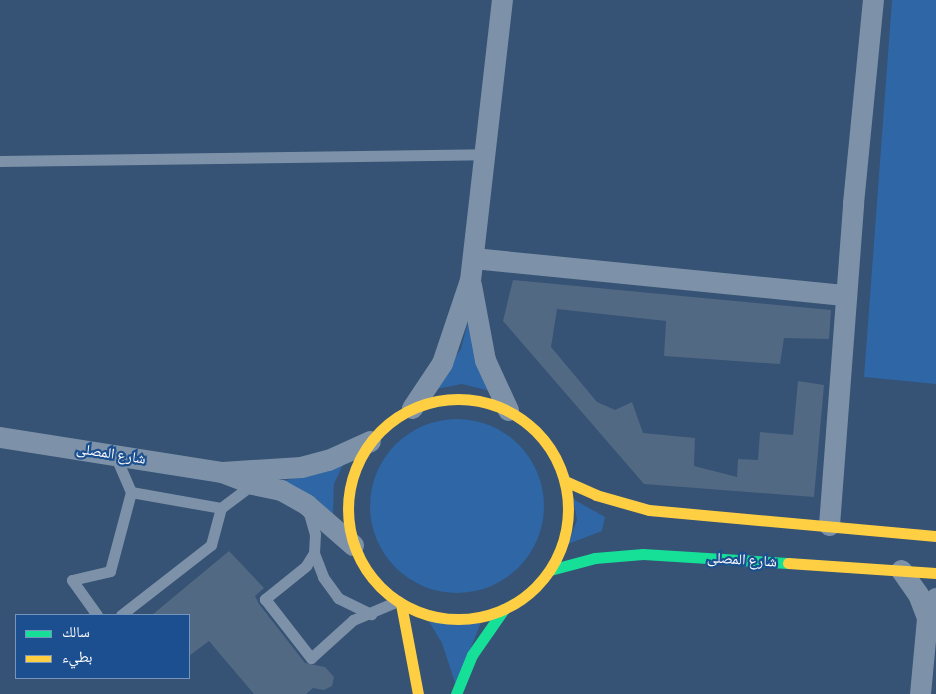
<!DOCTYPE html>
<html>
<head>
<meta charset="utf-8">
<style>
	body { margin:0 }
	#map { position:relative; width:936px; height:694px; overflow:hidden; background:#365274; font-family:"Source Sans 3","Noto Naskh Arabic",sans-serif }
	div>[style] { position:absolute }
	.green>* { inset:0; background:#2f66a5 }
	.round { border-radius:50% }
	.building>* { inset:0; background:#526984 }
	.lane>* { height:11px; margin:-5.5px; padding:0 5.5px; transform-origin:5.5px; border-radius:5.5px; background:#7d92a8 }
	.street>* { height:21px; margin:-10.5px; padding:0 10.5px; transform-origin:10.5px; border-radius:10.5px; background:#7d92a8 }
	.fast>* { height:11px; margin:-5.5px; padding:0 5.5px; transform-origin:5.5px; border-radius:5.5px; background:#16e098 }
	.slow>* { height:11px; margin:-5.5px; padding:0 5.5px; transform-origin:5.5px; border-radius:5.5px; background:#ffcf43 }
	.slow>.ring { margin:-5.5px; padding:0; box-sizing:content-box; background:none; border:11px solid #ffcf43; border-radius:50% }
	span { translate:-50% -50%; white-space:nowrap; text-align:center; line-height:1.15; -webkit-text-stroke:4.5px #1b4f8f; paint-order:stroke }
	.street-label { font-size:15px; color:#fff }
	.legend { position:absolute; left:15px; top:614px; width:175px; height:65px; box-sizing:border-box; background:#1b4f8f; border:1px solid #7695bc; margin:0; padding:6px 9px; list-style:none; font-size:15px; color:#fff }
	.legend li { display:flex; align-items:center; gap:10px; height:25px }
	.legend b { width:25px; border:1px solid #7695bc }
</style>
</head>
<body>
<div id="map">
	<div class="green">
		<i style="clip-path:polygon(892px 0,936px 0,936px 384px,864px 377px)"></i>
		<i style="clip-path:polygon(468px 322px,494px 392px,462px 384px,431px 390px,461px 349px)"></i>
		<i class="round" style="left:370px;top:419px;width:174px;height:174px"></i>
		<i style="clip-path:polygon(345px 460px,334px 484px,333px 515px,318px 500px,277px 482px,324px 472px)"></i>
		<i style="clip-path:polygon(573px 499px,605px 517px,602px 531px,568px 544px,577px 520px)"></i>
		<i style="clip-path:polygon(428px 620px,454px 625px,481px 622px,456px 686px,442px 643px)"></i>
	</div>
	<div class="building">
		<i style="clip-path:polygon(513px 280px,831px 310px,829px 339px,784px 338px,780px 364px,664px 356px,666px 321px,557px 309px,551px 347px,597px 402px,615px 410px,632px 402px,643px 433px,695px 438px,694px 466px,737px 477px,738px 459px,758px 460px,760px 432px,793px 435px,798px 381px,824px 385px,814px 497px,644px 484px,503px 321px)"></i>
		<i style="clip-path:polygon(229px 551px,264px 588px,255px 596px,259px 604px,305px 663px,325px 667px,334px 677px,332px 686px,324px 690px,313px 688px,306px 694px,254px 694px,209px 641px,189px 656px,189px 615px,152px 615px)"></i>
	</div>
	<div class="lane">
		<i style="left:0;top:161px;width:485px;rotate:-0.8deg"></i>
		<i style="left:131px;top:492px;width:91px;rotate:10.1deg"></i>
		<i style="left:221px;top:508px;width:40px;rotate:-37deg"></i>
		<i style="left:308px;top:510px;width:25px;rotate:74deg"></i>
		<i style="left:315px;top:534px;width:19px;rotate:93deg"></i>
		<i style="left:314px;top:553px;width:26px;rotate:69deg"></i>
		<i style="left:323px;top:577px;width:26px;rotate:54deg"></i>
		<i style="left:338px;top:598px;width:37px;rotate:26deg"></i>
		<i style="left:314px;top:553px;width:15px;rotate:122deg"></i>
		<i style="left:306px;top:566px;width:53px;rotate:141.2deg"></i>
		<i style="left:265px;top:599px;width:75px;rotate:52.1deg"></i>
		<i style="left:311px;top:658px;width:57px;rotate:-42.1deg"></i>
		<i style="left:353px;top:620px;width:49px;rotate:-22.9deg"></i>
		<i style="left:97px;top:615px;width:43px;rotate:-125.5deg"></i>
		<i style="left:72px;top:580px;width:39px;rotate:-13deg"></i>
		<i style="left:110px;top:571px;width:82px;rotate:-75.1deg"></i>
		<i style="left:131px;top:492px;width:40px;rotate:-113.4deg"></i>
		<i style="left:121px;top:615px;width:114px;rotate:-37.9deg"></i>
		<i style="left:211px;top:545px;width:38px;rotate:-75deg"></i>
	</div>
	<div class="street">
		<i style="left:473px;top:258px;width:375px;rotate:5.7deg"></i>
		<i style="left:471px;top:285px;width:76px;rotate:79.4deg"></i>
		<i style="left:485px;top:360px;width:55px;rotate:65.3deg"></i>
		<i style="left:412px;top:408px;width:54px;rotate:-56.3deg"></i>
		<i style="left:442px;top:363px;width:88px;rotate:-71.4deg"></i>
		<i style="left:470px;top:280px;width:282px;rotate:-83.5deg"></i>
		<i style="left:0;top:437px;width:225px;rotate:9deg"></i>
		<i style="left:829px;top:525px;width:323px;rotate:-85.7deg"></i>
		<i style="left:853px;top:203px;width:204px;rotate:-84.4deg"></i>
		<i style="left:353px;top:545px;width:62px;rotate:-138.9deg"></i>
		<i style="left:306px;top:504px;width:29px;rotate:-151deg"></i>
		<i style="left:281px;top:490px;width:29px;rotate:-168deg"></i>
		<i style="left:253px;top:484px;width:33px;rotate:-159deg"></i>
		<i style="left:222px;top:472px;width:79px;rotate:-3.6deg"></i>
		<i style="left:301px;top:467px;width:28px;rotate:-15deg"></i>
		<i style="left:328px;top:460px;width:46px;rotate:-24.3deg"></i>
		<i style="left:901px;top:570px;width:29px;rotate:55deg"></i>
		<i style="left:918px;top:594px;width:26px;rotate:69deg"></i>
		<i style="left:920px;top:694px;width:76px;rotate:-84.7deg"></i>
		<i style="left:927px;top:618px;width:22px;rotate:-66deg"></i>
	</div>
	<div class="fast">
		<i style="left:550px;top:570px;width:47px;rotate:-14.9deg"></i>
		<i style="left:595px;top:558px;width:48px;rotate:-4.8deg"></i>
		<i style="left:643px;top:554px;width:145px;rotate:3.6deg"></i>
		<i style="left:456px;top:694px;width:42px;rotate:-67.7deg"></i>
		<i style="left:472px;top:655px;width:56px;rotate:-55.2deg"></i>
	</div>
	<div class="slow">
		<i class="ring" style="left:348px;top:399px;width:209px;height:209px"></i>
		<i style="left:565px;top:481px;width:34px;rotate:24deg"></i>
		<i style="left:596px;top:495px;width:55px;rotate:15.8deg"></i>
		<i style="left:649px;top:510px;width:288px;rotate:5.2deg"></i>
		<i style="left:788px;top:563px;width:148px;rotate:3.9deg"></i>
		<i style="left:401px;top:604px;width:92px;rotate:79.3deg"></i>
	</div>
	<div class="street-label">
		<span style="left:111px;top:454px;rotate:9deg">شارع المصلى</span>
		<span style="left:742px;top:560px;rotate:4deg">شارع المصلى</span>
	</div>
	<ul class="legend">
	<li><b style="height:6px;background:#16e098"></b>سالك</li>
	<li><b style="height:6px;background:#ffcf43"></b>بطيء</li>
	</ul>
</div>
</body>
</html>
